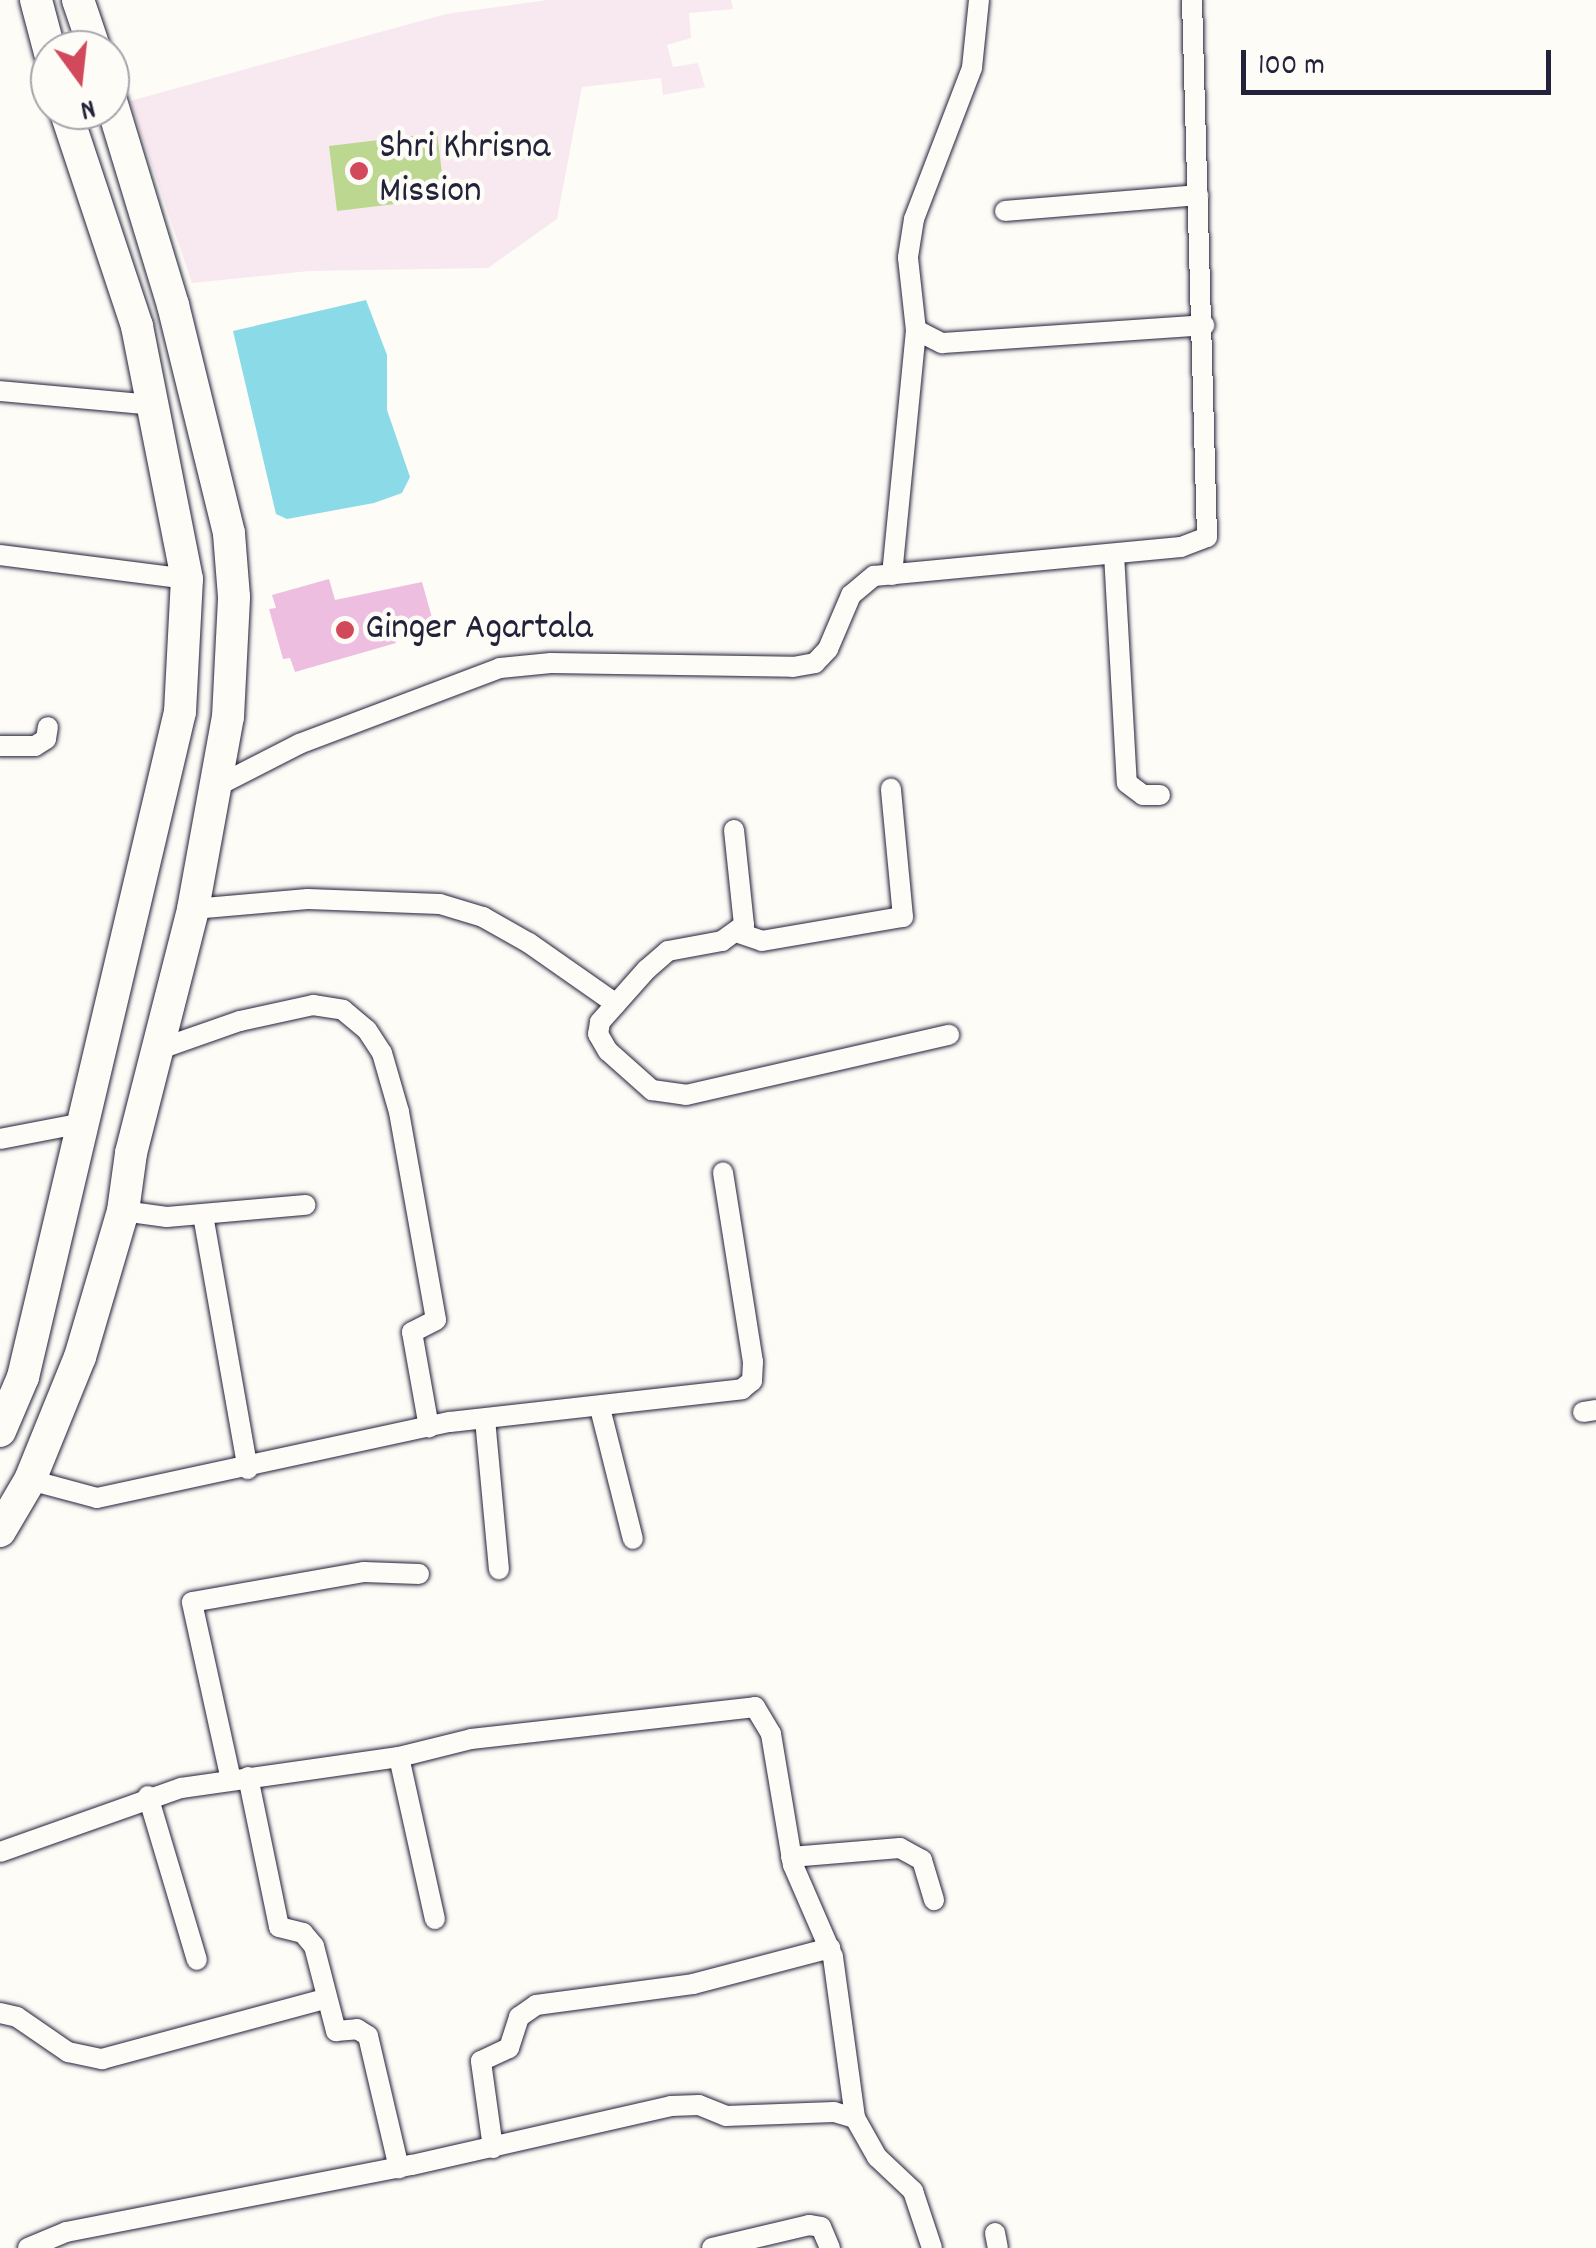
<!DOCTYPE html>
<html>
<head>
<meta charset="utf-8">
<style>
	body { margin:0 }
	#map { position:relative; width:1596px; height:2248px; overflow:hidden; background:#fdfcf7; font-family:Dekko,sans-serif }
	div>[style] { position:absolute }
	.built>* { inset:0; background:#f8e9f0 }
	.green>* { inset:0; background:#bcd78f }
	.water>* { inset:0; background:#8bdae7 }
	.building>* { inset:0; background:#edbee0 }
	.roads { filter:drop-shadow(0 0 2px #22223b) drop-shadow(0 0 2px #22223b) }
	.minor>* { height:20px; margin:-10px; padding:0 10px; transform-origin:10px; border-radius:10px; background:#fdfcf7 }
	.primary>* { height:32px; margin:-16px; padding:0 16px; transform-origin:16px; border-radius:16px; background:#fdfcf7 }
	.dots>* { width:28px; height:28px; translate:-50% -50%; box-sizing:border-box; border:5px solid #fdfcf7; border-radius:50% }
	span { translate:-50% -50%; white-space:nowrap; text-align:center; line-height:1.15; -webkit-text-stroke:9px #fdfcf7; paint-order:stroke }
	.poi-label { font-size:38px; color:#22223b }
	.left { translate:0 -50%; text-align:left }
	.north { position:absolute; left:30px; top:30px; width:100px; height:100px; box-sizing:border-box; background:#fdfcf7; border:2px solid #a5a5ac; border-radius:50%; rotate:165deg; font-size:28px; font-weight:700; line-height:40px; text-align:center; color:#22223b }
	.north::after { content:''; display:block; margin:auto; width:35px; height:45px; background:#d1495b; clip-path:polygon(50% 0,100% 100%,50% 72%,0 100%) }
	.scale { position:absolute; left:1241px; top:50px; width:310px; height:45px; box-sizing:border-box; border:5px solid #22223b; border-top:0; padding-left:12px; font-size:30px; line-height:35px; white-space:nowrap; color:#22223b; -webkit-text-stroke:8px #fdfcf7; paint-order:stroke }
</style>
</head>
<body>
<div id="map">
	<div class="built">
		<i style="clip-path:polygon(547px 0,731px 0,733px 9px,689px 13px,691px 38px,667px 45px,673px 67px,698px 63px,705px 87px,663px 95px,661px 78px,582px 87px,557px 219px,488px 268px,309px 271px,192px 283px,130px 101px,446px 14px)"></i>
	</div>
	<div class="green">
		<i style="clip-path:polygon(437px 133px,445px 198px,337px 211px,329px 146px)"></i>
	</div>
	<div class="water">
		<i style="clip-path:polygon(366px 300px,387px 355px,387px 410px,410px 477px,402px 493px,374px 503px,287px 519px,276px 514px,233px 331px)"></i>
	</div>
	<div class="building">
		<i style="clip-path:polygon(329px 579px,335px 600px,422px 582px,434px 625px,394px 636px,396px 643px,295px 672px,290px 658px,283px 659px,269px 609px,276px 608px,272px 595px)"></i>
	</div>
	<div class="roads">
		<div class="minor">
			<i style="left:979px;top:0;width:68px;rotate:95.9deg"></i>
			<i style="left:972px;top:68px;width:162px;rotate:111deg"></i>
			<i style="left:914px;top:219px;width:39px;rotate:99deg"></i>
			<i style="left:908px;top:258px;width:72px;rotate:83.7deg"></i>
			<i style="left:916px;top:330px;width:29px;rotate:27deg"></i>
			<i style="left:942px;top:343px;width:263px;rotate:-3.9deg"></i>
			<i style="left:1005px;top:211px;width:194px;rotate:-4.7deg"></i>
			<i style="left:0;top:391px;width:154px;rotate:5.2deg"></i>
			<i style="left:1114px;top:554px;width:229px;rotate:86.8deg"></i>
			<i style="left:1127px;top:783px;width:20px;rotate:37deg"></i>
			<i style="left:1143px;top:795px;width:17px"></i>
			<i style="left:0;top:555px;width:189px;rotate:7.3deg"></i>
			<i style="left:892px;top:575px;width:246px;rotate:-84.4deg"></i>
			<i style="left:0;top:746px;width:35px"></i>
			<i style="left:35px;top:746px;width:13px;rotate:-32deg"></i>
			<i style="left:46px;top:739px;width:12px;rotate:-81deg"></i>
			<i style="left:217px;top:786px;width:92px;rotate:-27.1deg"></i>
			<i style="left:299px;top:744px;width:215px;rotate:-20.7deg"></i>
			<i style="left:500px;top:668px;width:51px;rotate:-5.6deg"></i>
			<i style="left:551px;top:663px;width:242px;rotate:0.9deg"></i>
			<i style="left:793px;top:667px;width:22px;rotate:-10deg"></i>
			<i style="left:815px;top:663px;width:19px;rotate:-47deg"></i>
			<i style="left:828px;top:649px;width:59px;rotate:-66.9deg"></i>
			<i style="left:851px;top:595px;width:30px;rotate:-40deg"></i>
			<i style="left:874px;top:576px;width:308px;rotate:-5.4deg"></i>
			<i style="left:1181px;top:547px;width:28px;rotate:-21deg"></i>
			<i style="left:1207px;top:537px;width:537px;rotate:-91.6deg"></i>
			<i style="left:734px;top:830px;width:96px;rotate:84deg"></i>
			<i style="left:744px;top:925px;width:27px;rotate:144deg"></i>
			<i style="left:722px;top:941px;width:55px;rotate:169.5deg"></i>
			<i style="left:668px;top:951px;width:28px;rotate:139deg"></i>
			<i style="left:647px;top:969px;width:71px;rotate:131.6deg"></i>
			<i style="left:600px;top:1022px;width:12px;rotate:99deg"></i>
			<i style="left:598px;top:1034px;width:20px;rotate:60deg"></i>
			<i style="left:608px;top:1051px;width:59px;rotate:41.6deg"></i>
			<i style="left:652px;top:1090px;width:34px;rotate:8deg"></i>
			<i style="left:686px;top:1095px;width:270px;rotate:-12.9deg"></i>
			<i style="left:193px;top:909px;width:115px;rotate:-5deg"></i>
			<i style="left:308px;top:899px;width:132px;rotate:2.2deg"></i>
			<i style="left:440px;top:904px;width:45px;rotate:16.8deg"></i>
			<i style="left:483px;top:917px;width:53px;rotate:29.5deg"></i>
			<i style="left:529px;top:943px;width:106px;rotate:35deg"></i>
			<i style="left:739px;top:933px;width:24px;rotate:19deg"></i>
			<i style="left:762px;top:941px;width:143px;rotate:-9.7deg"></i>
			<i style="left:903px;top:917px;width:129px;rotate:-95.4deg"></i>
			<i style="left:157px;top:1050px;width:88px;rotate:-19.3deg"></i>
			<i style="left:240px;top:1021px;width:75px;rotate:-12.4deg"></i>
			<i style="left:313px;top:1005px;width:30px;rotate:9deg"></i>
			<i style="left:343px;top:1010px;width:31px;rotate:40deg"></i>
			<i style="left:367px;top:1030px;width:27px;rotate:57deg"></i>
			<i style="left:382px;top:1053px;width:61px;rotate:73.9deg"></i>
			<i style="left:399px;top:1112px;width:211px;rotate:79.9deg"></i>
			<i style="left:436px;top:1320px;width:27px;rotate:153deg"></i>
			<i style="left:412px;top:1332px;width:97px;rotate:79.9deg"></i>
			<i style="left:0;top:1139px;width:85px;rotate:-10.9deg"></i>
			<i style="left:123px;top:1211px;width:44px;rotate:7.8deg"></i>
			<i style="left:167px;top:1217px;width:139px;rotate:-5deg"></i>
			<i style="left:203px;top:1215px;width:258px;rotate:80deg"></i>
			<i style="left:600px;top:1408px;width:135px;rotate:75.9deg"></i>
			<i style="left:1583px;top:1412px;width:13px;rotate:-9deg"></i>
			<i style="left:485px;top:1419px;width:151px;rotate:84.7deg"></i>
			<i style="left:30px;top:1480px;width:69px;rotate:15deg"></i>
			<i style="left:97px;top:1498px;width:361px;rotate:-12.2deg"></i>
			<i style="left:450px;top:1422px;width:294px;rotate:-6.4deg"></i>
			<i style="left:742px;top:1389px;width:13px;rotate:-39deg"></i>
			<i style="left:752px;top:1381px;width:19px;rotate:-87deg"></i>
			<i style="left:753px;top:1362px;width:192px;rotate:-99deg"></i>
			<i style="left:399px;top:1757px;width:166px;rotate:77.5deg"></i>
			<i style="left:248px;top:1777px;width:153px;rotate:78.3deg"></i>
			<i style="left:279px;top:1927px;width:25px;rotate:14deg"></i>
			<i style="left:303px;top:1933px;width:17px;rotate:50deg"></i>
			<i style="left:314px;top:1946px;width:88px;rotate:75.5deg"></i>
			<i style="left:336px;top:2031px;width:21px;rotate:-5deg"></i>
			<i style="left:357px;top:2029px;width:13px;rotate:32deg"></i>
			<i style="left:368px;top:2036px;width:136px;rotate:76.8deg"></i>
			<i style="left:231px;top:1780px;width:182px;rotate:-102.4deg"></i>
			<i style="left:192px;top:1602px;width:175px;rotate:-9.9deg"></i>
			<i style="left:364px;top:1572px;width:55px;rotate:2.1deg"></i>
			<i style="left:148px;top:1796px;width:171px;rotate:73.4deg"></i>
			<i style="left:0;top:1852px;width:192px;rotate:-19.5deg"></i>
			<i style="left:181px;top:1788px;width:220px;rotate:-8.1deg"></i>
			<i style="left:399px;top:1757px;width:74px;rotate:-14deg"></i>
			<i style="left:471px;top:1739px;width:286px;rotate:-6.4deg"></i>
			<i style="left:755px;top:1707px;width:31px;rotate:59deg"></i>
			<i style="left:771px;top:1734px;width:133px;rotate:80.5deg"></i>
			<i style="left:793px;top:1865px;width:100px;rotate:66.5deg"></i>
			<i style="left:833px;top:1957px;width:162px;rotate:82.2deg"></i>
			<i style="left:791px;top:1857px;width:109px;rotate:-4.7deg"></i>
			<i style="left:900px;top:1848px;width:25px;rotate:29deg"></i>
			<i style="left:922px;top:1860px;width:42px;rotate:73.3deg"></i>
			<i style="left:0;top:2013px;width:17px;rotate:13deg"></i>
			<i style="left:17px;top:2017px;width:62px;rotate:34.5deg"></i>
			<i style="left:68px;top:2052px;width:35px;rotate:12deg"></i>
			<i style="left:102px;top:2059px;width:230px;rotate:-15.1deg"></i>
			<i style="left:493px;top:2148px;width:88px;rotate:-97.9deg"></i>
			<i style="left:481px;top:2061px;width:31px;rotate:-25deg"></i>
			<i style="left:509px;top:2048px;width:33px;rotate:-72deg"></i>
			<i style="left:519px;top:2017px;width:21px;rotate:-35deg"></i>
			<i style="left:536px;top:2005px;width:158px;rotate:-7.6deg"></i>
			<i style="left:693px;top:1984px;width:142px;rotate:-14.7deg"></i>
			<i style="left:995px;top:2233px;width:15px;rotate:79deg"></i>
			<i style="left:28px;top:2248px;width:41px;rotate:-22.8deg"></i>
			<i style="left:66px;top:2232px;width:352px;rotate:-11deg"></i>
			<i style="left:412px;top:2165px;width:266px;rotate:-12.8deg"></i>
			<i style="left:671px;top:2106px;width:28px;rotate:-2deg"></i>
			<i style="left:699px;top:2105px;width:29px;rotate:22deg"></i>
			<i style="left:726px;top:2116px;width:108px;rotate:-2.1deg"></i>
			<i style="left:834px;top:2112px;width:22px;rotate:16deg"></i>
			<i style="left:855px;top:2118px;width:45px;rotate:60.6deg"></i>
			<i style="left:877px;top:2157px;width:50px;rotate:43.4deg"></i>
			<i style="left:913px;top:2191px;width:60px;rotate:71.6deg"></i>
			<i style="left:712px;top:2248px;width:100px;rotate:-13.3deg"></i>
			<i style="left:809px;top:2225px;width:12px;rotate:9deg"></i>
			<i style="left:821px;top:2227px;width:23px;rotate:67deg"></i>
		</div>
		<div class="primary">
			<i style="left:36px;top:0;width:55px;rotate:75.2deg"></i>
			<i style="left:78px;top:0;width:53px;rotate:71.2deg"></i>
			<i style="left:0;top:1431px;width:59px;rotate:-66.9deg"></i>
			<i style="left:23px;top:1377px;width:683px;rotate:-76.72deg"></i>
			<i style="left:180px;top:712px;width:133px;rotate:-87deg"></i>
			<i style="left:187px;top:579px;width:258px;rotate:-101.2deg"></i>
			<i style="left:137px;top:326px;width:228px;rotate:-108.4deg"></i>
			<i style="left:0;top:1531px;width:59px;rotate:-59.5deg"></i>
			<i style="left:30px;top:1480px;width:133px;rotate:-67.9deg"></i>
			<i style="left:80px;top:1357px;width:152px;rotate:-73.6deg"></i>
			<i style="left:123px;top:1211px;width:59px;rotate:-82.1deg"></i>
			<i style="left:131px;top:1153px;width:252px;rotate:-75.7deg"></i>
			<i style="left:193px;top:909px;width:195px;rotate:-79.7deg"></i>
			<i style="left:228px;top:717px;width:120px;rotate:-87.1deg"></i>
			<i style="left:234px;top:597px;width:64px;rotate:-94.5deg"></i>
			<i style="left:229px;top:533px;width:235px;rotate:-103.8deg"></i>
			<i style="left:173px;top:305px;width:216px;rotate:-106.9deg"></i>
		</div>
	</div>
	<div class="dots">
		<i style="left:359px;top:171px;background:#d1495b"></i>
		<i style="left:345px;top:630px;background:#d1495b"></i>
	</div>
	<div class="poi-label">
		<span class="left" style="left:379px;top:171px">Shri Khrisna<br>Mission</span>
		<span class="left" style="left:365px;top:630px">Ginger Agartala</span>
	</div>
	<div class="north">N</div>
	<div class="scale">100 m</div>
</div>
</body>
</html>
